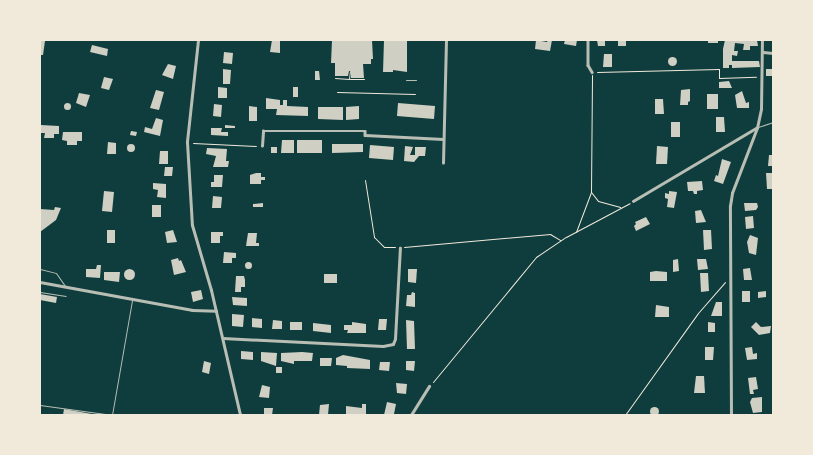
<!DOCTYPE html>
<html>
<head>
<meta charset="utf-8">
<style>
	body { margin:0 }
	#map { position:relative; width:813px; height:455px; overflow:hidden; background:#0f3d3e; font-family:Rubik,sans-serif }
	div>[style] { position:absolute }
	.building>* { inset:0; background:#cfcfc3 }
	.round { border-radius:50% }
	.path>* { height:1px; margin:-0.5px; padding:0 0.5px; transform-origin:0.5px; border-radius:0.5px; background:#f1e9da }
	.service>* { height:1px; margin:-0.5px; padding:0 0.5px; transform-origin:0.5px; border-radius:0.5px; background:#b8beb3 }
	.minor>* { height:2.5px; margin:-1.25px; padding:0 1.25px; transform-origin:1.25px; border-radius:1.25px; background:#b8beb3 }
	.tertiary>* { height:3px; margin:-1.5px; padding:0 1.5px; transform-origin:1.5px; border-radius:1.5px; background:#b8beb3 }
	span { translate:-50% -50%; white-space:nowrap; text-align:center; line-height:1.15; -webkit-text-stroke:5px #f1e9da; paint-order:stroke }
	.frame { position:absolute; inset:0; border:41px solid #f1e9da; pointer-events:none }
</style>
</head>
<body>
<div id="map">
	<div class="building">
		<i style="clip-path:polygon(40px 40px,45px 41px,43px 55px,40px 55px)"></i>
		<i style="clip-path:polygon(272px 40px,280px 40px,280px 53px,270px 52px)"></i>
		<i style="clip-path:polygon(332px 40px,372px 40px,373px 59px,371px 59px,371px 64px,363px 64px,364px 78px,351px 78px,351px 71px,349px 71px,348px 76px,335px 76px,335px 63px,331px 63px)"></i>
		<i style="clip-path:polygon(384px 40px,407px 40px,407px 72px,393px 70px,393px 72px,383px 72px)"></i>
		<i style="clip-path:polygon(536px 40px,547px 42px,548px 40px,552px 40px,550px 51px,535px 49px)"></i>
		<i style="clip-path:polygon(565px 40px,577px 40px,576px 46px,564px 44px)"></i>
		<i style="clip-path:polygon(597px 40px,605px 40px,605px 46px,598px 46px)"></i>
		<i style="clip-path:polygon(618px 40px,626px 40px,626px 46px,618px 46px)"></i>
		<i style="clip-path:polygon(708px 40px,718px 40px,718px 43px,708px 43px)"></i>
		<i style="clip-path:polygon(725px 40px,757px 40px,758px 46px,750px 46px,750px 50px,743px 50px,744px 44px,735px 43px,734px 51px,738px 51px,737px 56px,732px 55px,732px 61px,759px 61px,760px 67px,732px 68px,732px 65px,729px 65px,729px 68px,723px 68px,723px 49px)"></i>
		<i style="clip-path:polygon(92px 45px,108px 49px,107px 56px,90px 52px)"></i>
		<i style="clip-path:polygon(224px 52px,233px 53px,232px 64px,223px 63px)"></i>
		<i style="clip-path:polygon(604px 54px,612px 54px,612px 67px,603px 67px)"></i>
		<i class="round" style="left:667.5px;top:56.5px;width:9px;height:9px"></i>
		<i style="clip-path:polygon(168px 64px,176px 66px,173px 79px,162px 75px)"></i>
		<i style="clip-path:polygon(223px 69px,231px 70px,230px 84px,223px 84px)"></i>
		<i style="clip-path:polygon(766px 69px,772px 69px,772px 76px,766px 76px)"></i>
		<i style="clip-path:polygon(315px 71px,319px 71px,320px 80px,315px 80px)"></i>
		<i style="clip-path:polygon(104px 77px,113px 79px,109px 90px,101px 88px)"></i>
		<i style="clip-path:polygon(729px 81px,732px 88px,719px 88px,719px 82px)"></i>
		<i style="clip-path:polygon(218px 87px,227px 88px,227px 98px,218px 98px)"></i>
		<i style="clip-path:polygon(293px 87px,298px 87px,298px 97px,293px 97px)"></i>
		<i style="clip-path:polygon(690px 89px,690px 101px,688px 102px,688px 105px,680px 105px,681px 90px)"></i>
		<i style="clip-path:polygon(156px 90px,164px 92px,159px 110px,150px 108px)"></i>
		<i style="clip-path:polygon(742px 91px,746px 103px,749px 102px,749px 108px,737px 108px,735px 95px)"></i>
		<i style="clip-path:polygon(79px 93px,90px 95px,86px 107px,76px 103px)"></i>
		<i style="clip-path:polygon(707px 94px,718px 94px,718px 109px,707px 109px)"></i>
		<i style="clip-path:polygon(266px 98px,280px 100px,280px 105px,283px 105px,283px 100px,287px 100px,287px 106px,308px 107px,308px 116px,276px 115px,277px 109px,266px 109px)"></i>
		<i style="clip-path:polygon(655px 99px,663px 99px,664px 114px,655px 114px)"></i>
		<i class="round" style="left:63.5px;top:102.5px;width:7px;height:7px"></i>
		<i style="clip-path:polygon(398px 103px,435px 106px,434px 119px,397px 116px)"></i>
		<i style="clip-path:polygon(214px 104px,222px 105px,221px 117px,213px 116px)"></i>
		<i style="clip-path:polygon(249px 106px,257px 107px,257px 121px,249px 121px)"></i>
		<i style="clip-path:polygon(359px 106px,359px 119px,346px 120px,346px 107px)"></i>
		<i style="clip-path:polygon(318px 107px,343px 107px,343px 120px,318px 119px)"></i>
		<i style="clip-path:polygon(716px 117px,724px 117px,725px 132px,716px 132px)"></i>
		<i style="clip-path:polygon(156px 118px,163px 120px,160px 136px,144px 132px,145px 127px,152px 129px)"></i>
		<i style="clip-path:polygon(671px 122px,680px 122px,680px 137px,671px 137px)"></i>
		<i style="clip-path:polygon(41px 125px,59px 126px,59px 134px,54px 134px,54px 138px,44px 138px,45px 133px,40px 133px)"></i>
		<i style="clip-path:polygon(225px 125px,235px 126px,235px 128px,225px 128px)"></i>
		<i style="clip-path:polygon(211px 128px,222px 128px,221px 132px,228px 132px,228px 136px,211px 135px)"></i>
		<i style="clip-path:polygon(131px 131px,137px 132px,136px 136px,130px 135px)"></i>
		<i style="clip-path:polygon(63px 132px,82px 132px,82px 141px,77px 141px,77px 145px,67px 145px,67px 141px,62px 140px)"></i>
		<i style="clip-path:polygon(282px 140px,294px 140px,294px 153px,281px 153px)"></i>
		<i style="clip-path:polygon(297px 140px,322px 140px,322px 153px,297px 153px)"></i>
		<i style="clip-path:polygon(108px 142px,116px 143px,116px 154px,107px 154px)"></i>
		<i style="clip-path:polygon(332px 144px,363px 144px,363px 152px,332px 153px)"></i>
		<i class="round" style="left:127px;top:144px;width:8px;height:8px"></i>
		<i style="clip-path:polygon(370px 145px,394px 147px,393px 160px,369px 158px)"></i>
		<i style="clip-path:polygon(405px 146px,413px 147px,410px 155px,415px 155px,415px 147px,426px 147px,425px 156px,419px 156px,414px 162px,404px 161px)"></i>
		<i style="clip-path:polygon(657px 146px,668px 147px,667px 164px,656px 164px)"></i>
		<i style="clip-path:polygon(271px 147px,277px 147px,277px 153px,271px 153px)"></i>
		<i style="clip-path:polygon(207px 148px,227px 149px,226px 161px,229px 161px,228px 167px,213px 167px,216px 156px,206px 154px)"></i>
		<i style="clip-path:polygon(160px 151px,168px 151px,168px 164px,159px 164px)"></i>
		<i style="clip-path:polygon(769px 155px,773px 155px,773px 166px,768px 166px)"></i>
		<i style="clip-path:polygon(722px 159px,731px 162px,723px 184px,714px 181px,716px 175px,718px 176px)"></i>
		<i style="clip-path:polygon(165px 167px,173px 167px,172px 176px,164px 176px)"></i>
		<i style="clip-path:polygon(256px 173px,261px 173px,261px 177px,265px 177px,265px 180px,261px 180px,261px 184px,250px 184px,250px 175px)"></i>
		<i style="clip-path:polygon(766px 173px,773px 173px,773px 189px,767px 189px)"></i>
		<i style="clip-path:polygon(214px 175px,223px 175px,222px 187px,211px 187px,211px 182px,214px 182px)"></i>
		<i style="clip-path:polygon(702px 181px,703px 190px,697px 191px,697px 194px,694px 194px,693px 191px,688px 191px,687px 182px)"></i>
		<i style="clip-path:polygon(153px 183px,166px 184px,166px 198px,157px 197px,158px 190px,153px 189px)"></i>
		<i style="clip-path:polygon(104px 191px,114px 192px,112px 212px,102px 211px)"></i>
		<i style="clip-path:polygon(669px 191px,677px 192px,674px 208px,667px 207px,668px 199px,665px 198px,665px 193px,669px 194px)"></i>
		<i style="clip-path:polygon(213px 196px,222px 197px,221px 208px,212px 208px)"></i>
		<i style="clip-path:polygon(263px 203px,263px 207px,253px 207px,253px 204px)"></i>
		<i style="clip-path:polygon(744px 203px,757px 203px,758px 207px,756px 210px,745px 211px)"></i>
		<i style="clip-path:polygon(152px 205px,161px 205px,161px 217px,152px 217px)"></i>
		<i style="clip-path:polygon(55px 207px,61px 208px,56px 220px,40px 232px,40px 209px,54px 210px)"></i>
		<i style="clip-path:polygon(701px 210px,706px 222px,696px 223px,695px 211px)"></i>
		<i style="clip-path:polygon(753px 216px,754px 228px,746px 229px,745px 217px)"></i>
		<i style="clip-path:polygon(646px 217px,650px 224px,636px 231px,634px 226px,636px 224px,635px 222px)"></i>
		<i style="clip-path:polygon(107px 230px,115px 230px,115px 243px,107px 243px)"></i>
		<i style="clip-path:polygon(173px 230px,177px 242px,167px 243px,165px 232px)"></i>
		<i style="clip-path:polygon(703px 230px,711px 230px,712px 249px,704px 250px)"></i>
		<i style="clip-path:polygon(211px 232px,223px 232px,223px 236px,220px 236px,220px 243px,211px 243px)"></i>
		<i style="clip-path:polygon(248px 233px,257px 233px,256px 243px,259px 243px,259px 246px,246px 246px)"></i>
		<i style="clip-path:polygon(750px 235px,758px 238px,756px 255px,749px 253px,747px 242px)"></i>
		<i style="clip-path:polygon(224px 252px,236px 253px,236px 258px,232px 258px,232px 263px,223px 263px)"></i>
		<i style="clip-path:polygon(178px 258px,179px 261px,181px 260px,186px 272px,174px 275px,171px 260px)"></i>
		<i style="clip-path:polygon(678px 259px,679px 271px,673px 272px,673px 260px)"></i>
		<i style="clip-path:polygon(697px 259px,706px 259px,708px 269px,698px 270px)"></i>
		<i class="round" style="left:244.5px;top:261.5px;width:7px;height:7px"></i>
		<i style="clip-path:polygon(97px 265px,101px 265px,100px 278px,86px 277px,86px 269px,96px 269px)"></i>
		<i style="clip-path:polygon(750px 268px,752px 280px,744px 280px,743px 269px)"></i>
		<i class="round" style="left:123.5px;top:268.5px;width:11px;height:11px"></i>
		<i style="clip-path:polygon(408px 269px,417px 269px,416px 283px,408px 282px)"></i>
		<i style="clip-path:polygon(656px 271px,667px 272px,667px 281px,650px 281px,650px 272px)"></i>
		<i style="clip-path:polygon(104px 272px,120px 272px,119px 282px,104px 280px)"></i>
		<i style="clip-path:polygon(700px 273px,708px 273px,709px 291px,701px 292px)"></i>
		<i style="clip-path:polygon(324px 274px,337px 274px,337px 283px,324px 283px)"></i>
		<i style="clip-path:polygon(236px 276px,244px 276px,245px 280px,245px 287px,241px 287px,241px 292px,235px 292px)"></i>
		<i style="clip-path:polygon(201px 290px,203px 299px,193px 302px,191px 292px)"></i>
		<i style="clip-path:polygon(742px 291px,750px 291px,750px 302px,742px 302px)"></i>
		<i style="clip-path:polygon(766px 291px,766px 297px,758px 298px,758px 292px)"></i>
		<i style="clip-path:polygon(412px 292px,415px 293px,415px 307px,406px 306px,407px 295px,411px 295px)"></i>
		<i style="clip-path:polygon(40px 294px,57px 297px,56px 303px,40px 300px)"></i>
		<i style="clip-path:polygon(232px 297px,247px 298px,247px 306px,233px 305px)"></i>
		<i style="clip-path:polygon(716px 302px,722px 302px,722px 316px,711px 316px)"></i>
		<i style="clip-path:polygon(656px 305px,669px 307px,669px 317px,655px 317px)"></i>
		<i style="clip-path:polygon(232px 314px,244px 315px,243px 327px,232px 326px)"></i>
		<i style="clip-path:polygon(252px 318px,262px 319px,262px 328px,252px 327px)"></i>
		<i style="clip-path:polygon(379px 319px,387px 319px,386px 330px,378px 330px)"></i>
		<i style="clip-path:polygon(273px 320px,282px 321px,282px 329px,272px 329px)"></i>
		<i style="clip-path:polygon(406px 320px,414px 321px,415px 349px,407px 349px)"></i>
		<i style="clip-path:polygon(290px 322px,302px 322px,302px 330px,290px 330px)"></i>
		<i style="clip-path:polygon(352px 322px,366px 324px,366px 333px,347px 333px,348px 330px,344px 330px,344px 325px,352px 325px)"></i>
		<i style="clip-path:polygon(708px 322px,715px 323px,715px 332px,708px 332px)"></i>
		<i style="clip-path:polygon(756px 322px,761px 327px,771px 326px,770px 333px,759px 335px,751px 327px)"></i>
		<i style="clip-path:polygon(313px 323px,331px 325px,331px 333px,313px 331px)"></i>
		<i style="clip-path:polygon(705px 347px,714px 347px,713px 360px,705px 360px)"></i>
		<i style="clip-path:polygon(752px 347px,753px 354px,757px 353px,757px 359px,747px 360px,745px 348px)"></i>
		<i style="clip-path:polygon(241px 351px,253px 352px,253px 360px,241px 359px)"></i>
		<i style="clip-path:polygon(261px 352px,277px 353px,276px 366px,261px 361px)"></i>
		<i style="clip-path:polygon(302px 352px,313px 353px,312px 361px,294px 361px,294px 364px,281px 361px,281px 353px)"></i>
		<i style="clip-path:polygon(343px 355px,370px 360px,370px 369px,347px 368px,347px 366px,336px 365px,336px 358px)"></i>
		<i style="clip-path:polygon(320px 358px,332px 358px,331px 366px,320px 366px)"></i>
		<i style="clip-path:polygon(204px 361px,211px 363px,209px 374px,202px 372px)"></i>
		<i style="clip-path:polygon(406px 361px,415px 361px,414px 371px,406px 370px)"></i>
		<i style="clip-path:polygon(380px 362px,390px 362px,389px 371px,379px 370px)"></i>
		<i style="clip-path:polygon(276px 367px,282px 367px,282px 373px,276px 373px)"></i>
		<i style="clip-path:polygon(696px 376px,704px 376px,705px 393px,694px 393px)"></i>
		<i style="clip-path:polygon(756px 377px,758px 389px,753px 390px,754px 394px,750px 394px,748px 378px)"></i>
		<i style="clip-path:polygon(396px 383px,407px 384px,406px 394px,397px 393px)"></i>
		<i style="clip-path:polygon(262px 385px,270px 387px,269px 398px,259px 397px)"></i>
		<i style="clip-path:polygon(762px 397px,762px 412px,753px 413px,750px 402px,752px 398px)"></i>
		<i style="clip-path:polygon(387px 402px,396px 404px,394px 414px,384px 415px)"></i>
		<i style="clip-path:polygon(329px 404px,328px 415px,319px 415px,320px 405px)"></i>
		<i style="clip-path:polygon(362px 404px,366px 404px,366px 415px,346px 415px,346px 406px,362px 408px)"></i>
		<i class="round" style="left:649.5px;top:406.5px;width:9px;height:9px"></i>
		<i style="clip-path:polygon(264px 408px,273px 408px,272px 415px,264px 415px)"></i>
		<i style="clip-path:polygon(64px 409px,92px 414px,92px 415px,63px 415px)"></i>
	</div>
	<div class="path">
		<i style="left:597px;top:72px;width:122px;rotate:-1.4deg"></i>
		<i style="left:719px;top:69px;width:9px;rotate:90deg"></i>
		<i style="left:719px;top:78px;width:37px;rotate:-2deg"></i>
		<i style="left:335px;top:78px;width:14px;rotate:4deg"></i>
		<i style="left:349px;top:79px;width:8px;rotate:-83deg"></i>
		<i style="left:350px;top:79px;width:14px"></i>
		<i style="left:337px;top:92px;width:78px;rotate:1.5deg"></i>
		<i style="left:193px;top:143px;width:63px;rotate:2.7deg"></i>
		<i style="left:365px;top:180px;width:58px;rotate:81deg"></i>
		<i style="left:374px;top:237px;width:14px;rotate:45deg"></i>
		<i style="left:384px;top:247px;width:11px"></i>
		<i style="left:591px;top:192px;width:11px;rotate:52deg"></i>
		<i style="left:598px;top:201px;width:23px;rotate:15deg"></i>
		<i style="left:576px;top:232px;width:43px;rotate:-69.4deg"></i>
		<i style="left:591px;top:192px;width:117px;rotate:-89.5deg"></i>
		<i style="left:404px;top:247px;width:147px;rotate:-5.1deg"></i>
		<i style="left:550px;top:234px;width:12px;rotate:31deg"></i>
		<i style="left:433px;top:382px;width:162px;rotate:-50.5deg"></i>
		<i style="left:536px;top:257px;width:36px;rotate:-34deg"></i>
		<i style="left:566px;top:237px;width:72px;rotate:-28deg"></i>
		<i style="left:625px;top:415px;width:125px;rotate:-54.4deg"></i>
		<i style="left:698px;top:313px;width:41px;rotate:-48.9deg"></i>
	</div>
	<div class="service">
		<i style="left:406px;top:80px;width:10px"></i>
		<i style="left:758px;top:127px;width:16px;rotate:-18deg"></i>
		<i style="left:40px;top:269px;width:16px;rotate:14deg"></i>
		<i style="left:56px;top:273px;width:16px;rotate:55deg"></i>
		<i style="left:40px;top:292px;width:26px;rotate:9deg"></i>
		<i style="left:40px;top:405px;width:73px;rotate:7.9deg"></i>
		<i style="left:112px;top:415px;width:117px;rotate:-80.1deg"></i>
	</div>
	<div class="minor">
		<i style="left:588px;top:40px;width:25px;rotate:90deg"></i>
		<i style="left:588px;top:65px;width:8px;rotate:60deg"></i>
		<i style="left:763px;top:52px;width:10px;rotate:6deg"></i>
		<i style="left:262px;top:146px;width:15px;rotate:-86deg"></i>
		<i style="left:263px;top:131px;width:102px"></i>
		<i style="left:365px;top:131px;width:4px;rotate:90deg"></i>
		<i style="left:365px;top:135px;width:78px;rotate:2.9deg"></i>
		<i style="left:443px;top:163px;width:123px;rotate:-88.6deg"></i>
		<i style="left:633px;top:201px;width:143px;rotate:-30.7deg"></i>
		<i style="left:40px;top:282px;width:155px;rotate:10.4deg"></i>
		<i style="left:192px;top:310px;width:24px;rotate:2deg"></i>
		<i style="left:223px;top:338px;width:160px;rotate:2.9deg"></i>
		<i style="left:383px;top:346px;width:10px;rotate:-11deg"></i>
		<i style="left:393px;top:344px;width:5px;rotate:-68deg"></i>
		<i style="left:395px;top:339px;width:91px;rotate:-86.9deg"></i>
		<i style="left:411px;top:415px;width:34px;rotate:-58deg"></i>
		<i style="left:731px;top:415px;width:209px;rotate:-90.3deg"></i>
		<i style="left:730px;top:206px;width:13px;rotate:-81deg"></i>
		<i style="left:732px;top:193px;width:70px;rotate:-69deg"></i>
		<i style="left:757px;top:128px;width:19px;rotate:-78deg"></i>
		<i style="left:761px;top:109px;width:69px;rotate:-89.2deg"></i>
	</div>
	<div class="tertiary">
		<i style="left:198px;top:40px;width:103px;rotate:96.2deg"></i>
		<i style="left:187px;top:142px;width:83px;rotate:86.6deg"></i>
		<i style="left:192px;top:225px;width:68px;rotate:73.7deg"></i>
		<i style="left:211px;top:290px;width:128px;rotate:76.9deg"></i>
	</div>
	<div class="frame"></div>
</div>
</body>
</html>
